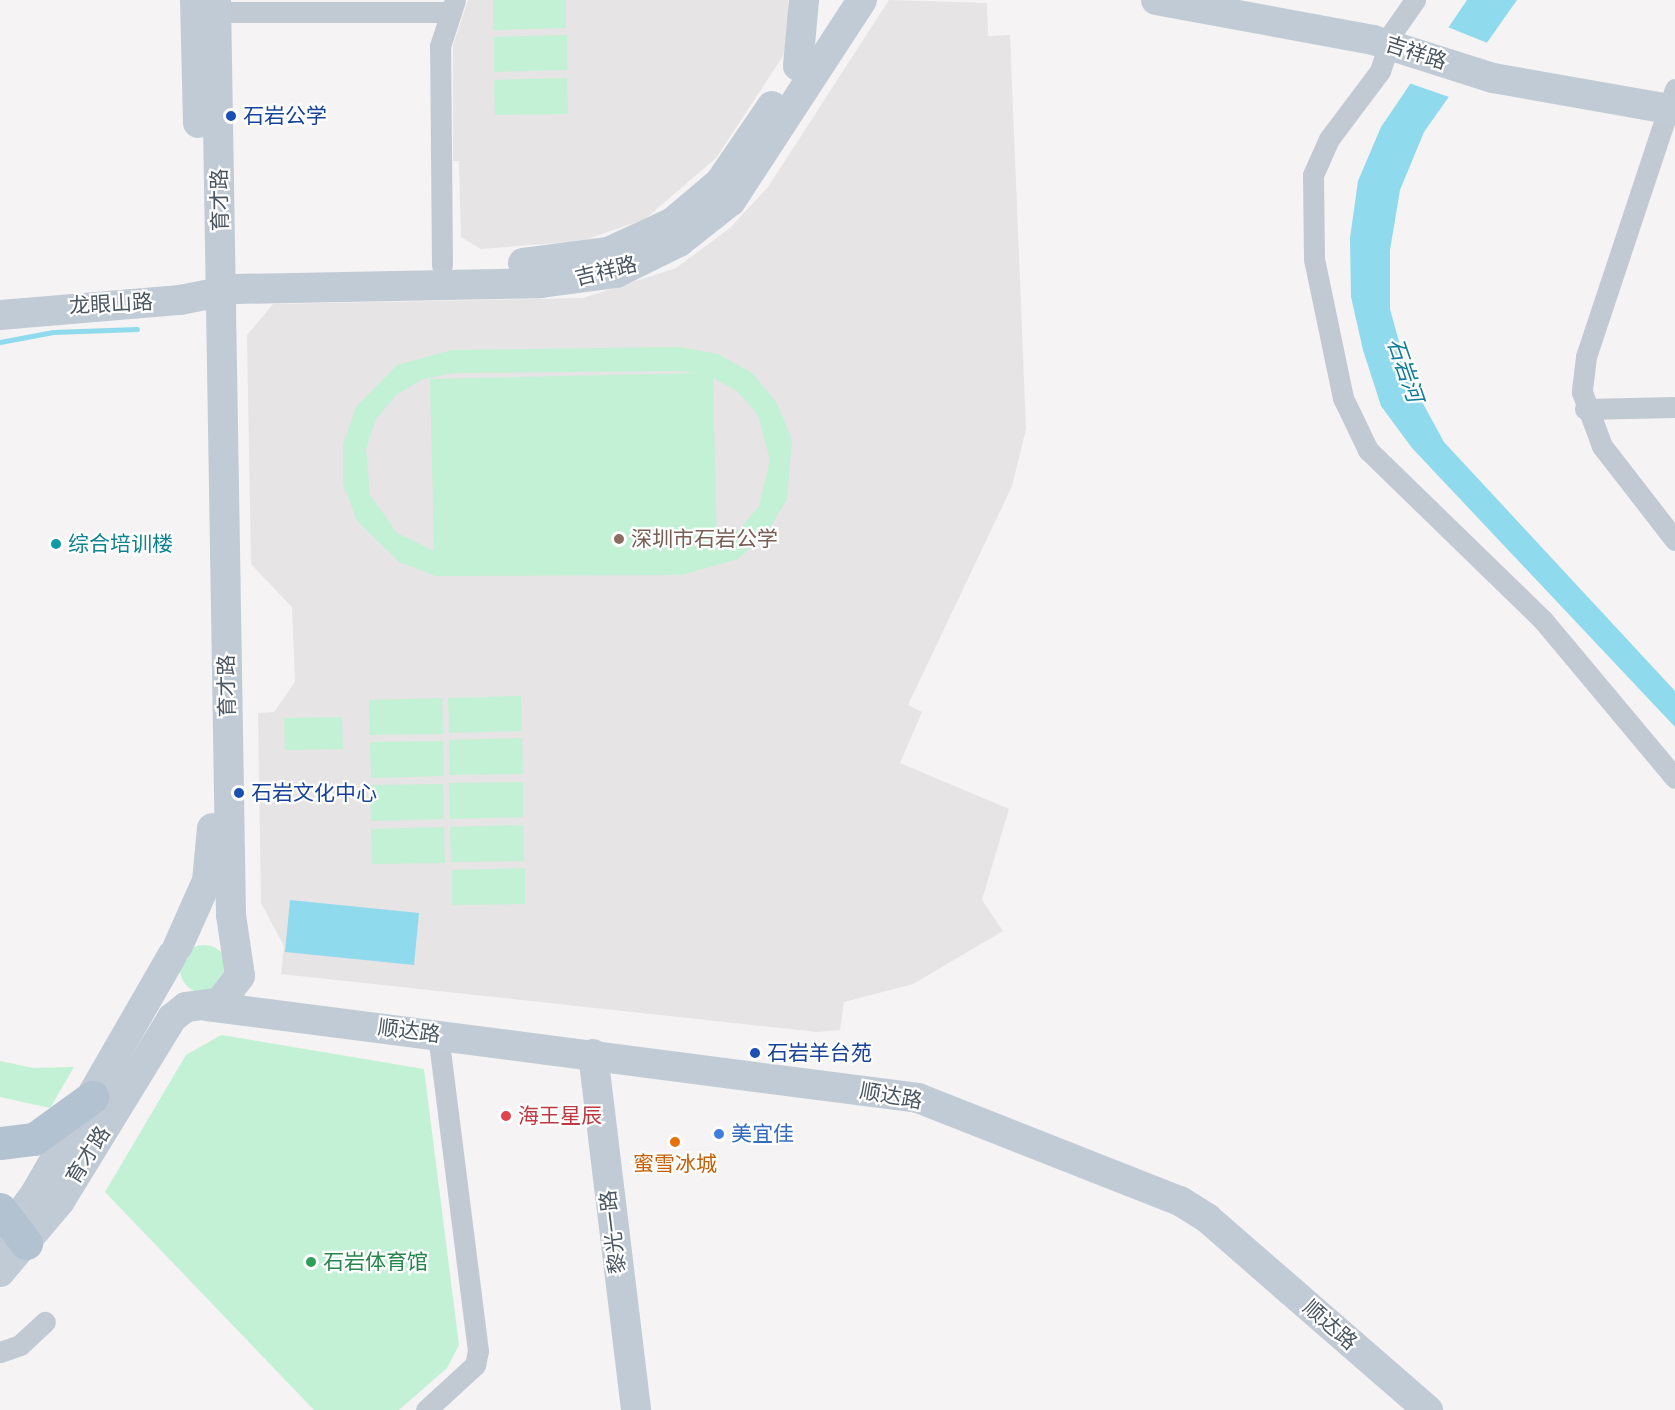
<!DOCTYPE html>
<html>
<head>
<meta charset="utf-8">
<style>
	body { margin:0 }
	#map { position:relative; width:1675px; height:1410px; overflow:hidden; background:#f5f3f3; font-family:"Public Sans","Noto Sans SC",sans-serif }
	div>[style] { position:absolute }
	.education>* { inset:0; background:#e6e4e5 }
	.green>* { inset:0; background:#c3f1d5 }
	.round { border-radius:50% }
	.water>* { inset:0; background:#90daee }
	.pier>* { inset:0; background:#f5f3f3 }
	.stream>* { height:5px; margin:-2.5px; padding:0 2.5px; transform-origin:2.5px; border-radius:2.5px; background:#90daee }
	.street>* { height:21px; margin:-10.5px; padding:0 10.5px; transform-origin:10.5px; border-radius:10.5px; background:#c1cad2 }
	.secondary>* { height:30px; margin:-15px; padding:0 15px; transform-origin:15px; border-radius:15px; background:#c1cbd6 }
	.primary>* { height:33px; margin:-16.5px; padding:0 16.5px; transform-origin:16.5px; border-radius:16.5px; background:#b3c2d1 }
	.dots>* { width:16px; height:16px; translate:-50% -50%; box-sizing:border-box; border:3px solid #fff; border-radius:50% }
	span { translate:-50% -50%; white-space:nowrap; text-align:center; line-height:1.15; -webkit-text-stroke:4.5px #fff; paint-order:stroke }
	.street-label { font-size:21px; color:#4a5661 }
	.transit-label { font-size:21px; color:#164399 }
	.left { translate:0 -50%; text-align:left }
	.education-label { font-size:21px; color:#785e54 }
	.culture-label { font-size:21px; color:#0d838f }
	.health-label { font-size:21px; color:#be3a42 }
	.shop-label { font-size:21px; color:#366cbe }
	.food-label { font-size:21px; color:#c56008 }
	.leisure-label { font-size:21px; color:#27864d }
	.water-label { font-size:22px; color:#0c7c9b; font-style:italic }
</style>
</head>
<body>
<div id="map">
	<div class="education">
		<i style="clip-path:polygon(468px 0,788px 0,789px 32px,783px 56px,716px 158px,645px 219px,582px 241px,481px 249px,461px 237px,459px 161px,453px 161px,453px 45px)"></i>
		<i style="clip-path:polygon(889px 0,987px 3px,988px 36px,1010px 35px,1026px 429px,1012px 486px,908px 705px,922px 712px,900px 763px,1009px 809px,982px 900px,1003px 931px,913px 984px,844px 1002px,840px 1030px,817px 1032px,281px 974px,284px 946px,261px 903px,258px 713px,274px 712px,295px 682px,292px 607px,251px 564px,247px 335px,273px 304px,583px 298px,676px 268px,730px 228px,768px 187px)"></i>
	</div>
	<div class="green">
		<i style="clip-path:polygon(493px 0,566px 0,566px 28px,493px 30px)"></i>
		<i style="clip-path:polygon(567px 35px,567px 70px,494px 72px,494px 37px)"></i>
		<i style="clip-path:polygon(567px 78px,568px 114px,495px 115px,494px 80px)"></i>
		<i style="clip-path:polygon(evenodd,680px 347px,718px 354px,752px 373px,777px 403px,792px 440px,787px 499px,767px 533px,738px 559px,682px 575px,436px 576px,399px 562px,357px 521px,343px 484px,343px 445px,356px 407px,397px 365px,452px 350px,680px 347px,679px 371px,697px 373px,430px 379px,434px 551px,397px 533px,370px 495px,366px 449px,376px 419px,396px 395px,423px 379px,454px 373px,679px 371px,680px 347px,713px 378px,737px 391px,758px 415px,770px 460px,759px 506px,739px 530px,717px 543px,713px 378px)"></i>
		<i style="clip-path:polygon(521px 696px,522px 731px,449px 733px,448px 698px)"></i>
		<i style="clip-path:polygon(442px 698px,443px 734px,370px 735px,369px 700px)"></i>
		<i style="clip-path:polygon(342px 717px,343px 749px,285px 750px,284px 718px)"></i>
		<i style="clip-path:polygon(522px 738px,523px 774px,450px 775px,449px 740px)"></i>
		<i style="clip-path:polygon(443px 741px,444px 776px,371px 778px,370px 742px)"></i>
		<i style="clip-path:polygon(523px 782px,523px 817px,450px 819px,449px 783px)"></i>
		<i style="clip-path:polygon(443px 784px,444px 819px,371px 821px,370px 785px)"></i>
		<i style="clip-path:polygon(523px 825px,524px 861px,451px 862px,450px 827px)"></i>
		<i style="clip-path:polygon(444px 827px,445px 863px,372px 864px,371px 829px)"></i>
		<i style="clip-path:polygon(525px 868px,525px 904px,452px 905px,452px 870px)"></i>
		<i class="round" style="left:180px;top:945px;width:48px;height:48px"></i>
		<i style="clip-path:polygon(221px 1035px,424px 1069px,459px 1345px,447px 1368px,399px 1410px,314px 1410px,105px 1192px,186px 1055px)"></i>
		<i style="clip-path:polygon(0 1061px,33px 1068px,74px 1067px,50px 1108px,0 1097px)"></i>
	</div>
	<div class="water">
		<i style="clip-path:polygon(1467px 0,1517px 0,1424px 132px,1400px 190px,1390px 250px,1390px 309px,1409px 378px,1444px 442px,1675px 691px,1675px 727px,1412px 448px,1381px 406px,1363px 350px,1351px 297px,1350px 238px,1358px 181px,1381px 127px)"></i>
		<i style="clip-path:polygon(290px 900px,419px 913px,414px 965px,285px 952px)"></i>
	</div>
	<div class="pier">
		<i style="clip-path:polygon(1445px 26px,1490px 44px,1452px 98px,1406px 82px)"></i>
	</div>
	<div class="stream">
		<i style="left:0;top:342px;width:54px;rotate:-10.7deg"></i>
		<i style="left:53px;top:332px;width:84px;rotate:-2deg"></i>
	</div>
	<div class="street">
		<i style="left:1415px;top:0;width:39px;rotate:125deg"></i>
		<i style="left:1393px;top:32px;width:41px;rotate:108.4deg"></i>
		<i style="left:1380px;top:71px;width:85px;rotate:126.9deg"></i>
		<i style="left:1329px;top:139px;width:39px;rotate:114deg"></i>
		<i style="left:1313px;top:175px;width:84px;rotate:89.3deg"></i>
		<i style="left:1314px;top:259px;width:142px;rotate:78.2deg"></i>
		<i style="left:1343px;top:398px;width:58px;rotate:64.3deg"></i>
		<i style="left:1368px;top:450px;width:243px;rotate:44.2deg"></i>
		<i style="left:1542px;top:619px;width:207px;rotate:50.1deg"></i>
		<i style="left:217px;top:12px;width:230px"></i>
		<i style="left:1675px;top:89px;width:282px;rotate:108.4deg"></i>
		<i style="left:1586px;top:357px;width:35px;rotate:97deg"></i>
		<i style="left:1582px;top:392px;width:58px;rotate:69.7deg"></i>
		<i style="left:1602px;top:446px;width:119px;rotate:52.2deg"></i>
		<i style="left:442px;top:265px;width:219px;rotate:-90.5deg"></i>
		<i style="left:440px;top:46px;width:48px;rotate:-71.9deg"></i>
		<i style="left:1585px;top:409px;width:90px;rotate:-1.3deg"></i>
		<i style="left:0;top:1352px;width:21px;rotate:-19deg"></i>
		<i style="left:20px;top:1345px;width:34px;rotate:-43deg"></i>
		<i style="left:426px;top:1410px;width:67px;rotate:-42.6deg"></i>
		<i style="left:475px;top:1365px;width:14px;rotate:-78deg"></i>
		<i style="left:478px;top:1351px;width:320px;rotate:-97.2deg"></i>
	</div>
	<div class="secondary">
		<i style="left:195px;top:0;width:123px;rotate:88.6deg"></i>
		<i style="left:1156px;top:0;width:221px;rotate:10.4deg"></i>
		<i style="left:1373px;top:40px;width:126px;rotate:17.6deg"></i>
		<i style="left:1493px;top:78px;width:185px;rotate:10deg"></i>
		<i style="left:798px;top:66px;width:66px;rotate:-84.8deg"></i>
		<i style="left:523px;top:263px;width:86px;rotate:-7.4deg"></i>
		<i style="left:608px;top:252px;width:72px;rotate:-24.8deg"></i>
		<i style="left:673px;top:222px;width:62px;rotate:-40.4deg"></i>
		<i style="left:720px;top:182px;width:92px;rotate:-55.6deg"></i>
		<i style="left:0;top:315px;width:181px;rotate:-4.8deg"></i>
		<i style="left:180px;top:300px;width:57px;rotate:-11.1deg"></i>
		<i style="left:236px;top:289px;width:305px;rotate:-1.1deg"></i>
		<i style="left:541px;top:283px;width:76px;rotate:-7.6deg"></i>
		<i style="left:616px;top:273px;width:70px;rotate:-26.2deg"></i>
		<i style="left:679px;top:242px;width:66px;rotate:-38.3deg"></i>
		<i style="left:731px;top:201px;width:240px;rotate:-56.9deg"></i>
		<i style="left:178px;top:946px;width:71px;rotate:-66deg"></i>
		<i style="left:207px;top:881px;width:53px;rotate:-84.6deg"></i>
		<i style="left:207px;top:1006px;width:717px;rotate:7.37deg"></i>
		<i style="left:918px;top:1098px;width:282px;rotate:21.5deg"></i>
		<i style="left:1180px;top:1201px;width:32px;rotate:32deg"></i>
		<i style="left:1207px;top:1218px;width:293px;rotate:41deg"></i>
		<i style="left:593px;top:1054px;width:359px;rotate:83.1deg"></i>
		<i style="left:0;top:1241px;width:59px;rotate:-53.3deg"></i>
		<i style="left:35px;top:1194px;width:275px;rotate:-60.1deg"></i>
		<i style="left:0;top:1272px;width:93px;rotate:-49.8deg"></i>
		<i style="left:60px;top:1201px;width:215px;rotate:-58.5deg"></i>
		<i style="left:172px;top:1018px;width:18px;rotate:-38deg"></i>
		<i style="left:186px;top:1007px;width:33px;rotate:-7deg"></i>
		<i style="left:219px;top:1003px;width:34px;rotate:-52deg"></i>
		<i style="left:240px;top:976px;width:62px;rotate:-98.4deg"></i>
		<i style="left:231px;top:915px;width:915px;rotate:-90.94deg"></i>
	</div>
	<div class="primary">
		<i style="left:0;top:1143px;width:34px;rotate:-7deg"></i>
		<i style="left:34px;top:1139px;width:72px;rotate:-35.9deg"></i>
		<i style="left:0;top:1209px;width:43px;rotate:52.6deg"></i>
	</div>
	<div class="dots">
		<i style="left:231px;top:116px;background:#1a4fb4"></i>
		<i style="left:619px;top:539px;background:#8d6e63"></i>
		<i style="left:56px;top:544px;background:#0f9aa8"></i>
		<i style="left:239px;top:793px;background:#1a4fb4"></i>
		<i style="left:755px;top:1053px;background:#1a4fb4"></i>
		<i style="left:506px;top:1116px;background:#e0444e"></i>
		<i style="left:719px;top:1134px;background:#3f7fe0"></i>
		<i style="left:675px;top:1142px;background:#e8710a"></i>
		<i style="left:311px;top:1262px;background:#2e9e5b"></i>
	</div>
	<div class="street-label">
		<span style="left:1416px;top:53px;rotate:18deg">吉祥路</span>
		<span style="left:220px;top:200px;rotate:-91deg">育才路</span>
		<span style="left:606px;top:271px;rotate:-14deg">吉祥路</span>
		<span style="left:111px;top:304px;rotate:-3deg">龙眼山路</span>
		<span style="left:227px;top:686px;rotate:-91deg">育才路</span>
		<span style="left:409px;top:1031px;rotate:7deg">顺达路</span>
		<span style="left:891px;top:1096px;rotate:10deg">顺达路</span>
		<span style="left:88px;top:1155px;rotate:-58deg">育才路</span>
		<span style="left:613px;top:1232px;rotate:-97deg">黎光一路</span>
		<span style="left:1330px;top:1325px;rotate:41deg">顺达路</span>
	</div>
	<div class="transit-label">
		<span class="left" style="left:243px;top:116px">石岩公学</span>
		<span class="left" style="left:251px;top:793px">石岩文化中心</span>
		<span class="left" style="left:767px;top:1053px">石岩羊台苑</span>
	</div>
	<div class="education-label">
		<span class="left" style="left:631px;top:539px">深圳市石岩公学</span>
	</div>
	<div class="culture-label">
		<span class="left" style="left:68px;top:544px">综合培训楼</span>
	</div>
	<div class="health-label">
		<span class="left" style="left:518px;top:1116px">海王星辰</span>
	</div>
	<div class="shop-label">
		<span class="left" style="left:731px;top:1134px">美宜佳</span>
	</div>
	<div class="food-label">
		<span style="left:675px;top:1164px">蜜雪冰城</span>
	</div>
	<div class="leisure-label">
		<span class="left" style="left:323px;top:1262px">石岩体育馆</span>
	</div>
	<div class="water-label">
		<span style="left:1405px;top:370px;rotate:71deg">石岩河</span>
	</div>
</div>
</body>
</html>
